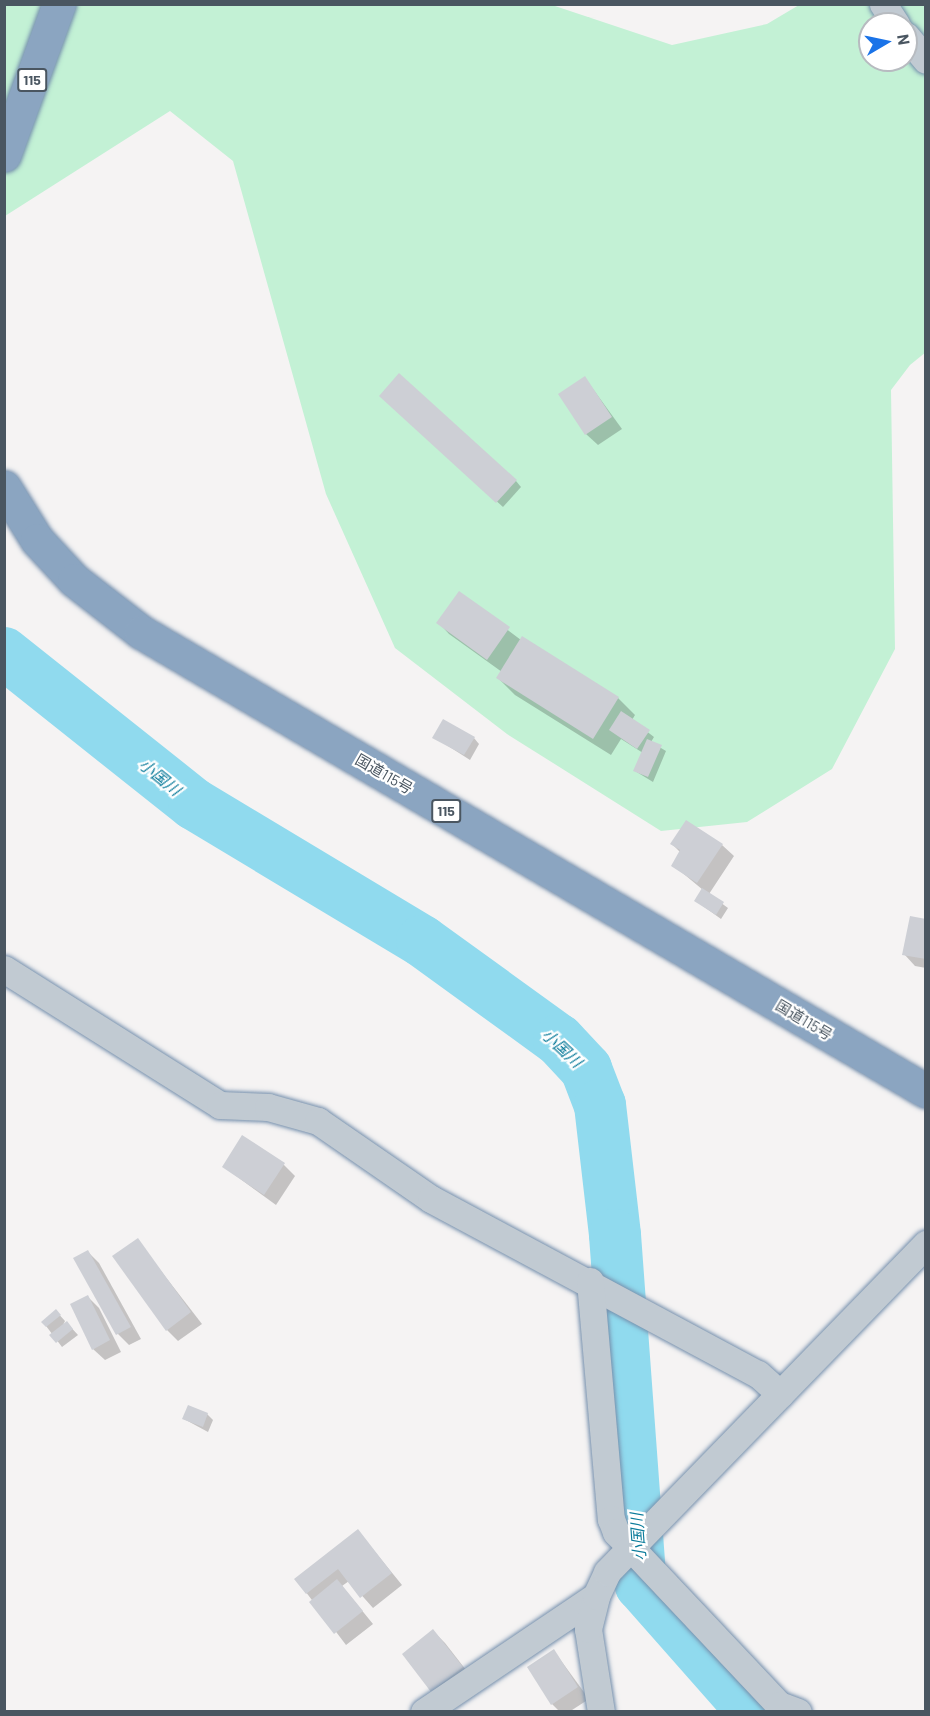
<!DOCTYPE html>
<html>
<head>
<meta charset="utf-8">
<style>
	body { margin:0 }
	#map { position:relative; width:930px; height:1716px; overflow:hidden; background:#f5f3f3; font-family:Barlow,"Noto Sans JP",sans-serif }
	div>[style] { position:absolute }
	.green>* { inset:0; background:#c3f1d5 }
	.shadow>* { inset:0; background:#0003 }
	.river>* { height:52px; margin:-26px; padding:0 26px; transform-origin:26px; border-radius:26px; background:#90daee }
	.building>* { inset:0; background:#cdcfd5 }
	.roads { filter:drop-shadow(0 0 2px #7690ad) drop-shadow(0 0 2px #7690ad) }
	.street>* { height:27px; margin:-13.5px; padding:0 13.5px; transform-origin:13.5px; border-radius:13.5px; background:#c1cad2 }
	.highway>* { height:33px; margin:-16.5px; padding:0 16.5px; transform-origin:16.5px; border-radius:16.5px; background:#8ba5c1 }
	span { translate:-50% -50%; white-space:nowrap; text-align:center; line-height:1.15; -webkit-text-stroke:4.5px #fff; paint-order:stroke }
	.shield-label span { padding:2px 4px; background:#fff; border:2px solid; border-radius:4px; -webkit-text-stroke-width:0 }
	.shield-label { font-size:14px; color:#4a5661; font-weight:700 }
	.street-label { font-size:15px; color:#4a5661 }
	.water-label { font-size:16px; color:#0c7c9b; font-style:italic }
	.frame { position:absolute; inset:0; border:6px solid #4a5661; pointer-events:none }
	.north { position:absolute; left:858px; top:12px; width:60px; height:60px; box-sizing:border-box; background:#fff; border:2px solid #b7bbc0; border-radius:50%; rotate:81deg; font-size:16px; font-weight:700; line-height:24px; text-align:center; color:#4a5661 }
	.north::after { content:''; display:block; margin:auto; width:21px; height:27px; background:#1a73e8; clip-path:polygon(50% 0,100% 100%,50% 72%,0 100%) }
</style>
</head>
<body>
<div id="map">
	<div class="green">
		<i style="clip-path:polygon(evenodd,5px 5px,552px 5px,672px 45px,767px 24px,799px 5px,925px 5px,926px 352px,910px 365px,891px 390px,895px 649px,832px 769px,747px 822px,661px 831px,507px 734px,395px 648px,326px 494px,233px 161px,170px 111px,5px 216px,5px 5px,870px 24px,906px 24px,906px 60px,870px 60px,870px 24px)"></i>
	</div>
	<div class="shadow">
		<i style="clip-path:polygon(585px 378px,622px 429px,598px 445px,586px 434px)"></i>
		<i style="clip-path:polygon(386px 401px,516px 481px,521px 487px,503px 507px)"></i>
		<i style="clip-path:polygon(459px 593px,521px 640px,618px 698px,635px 715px,632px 720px,654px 737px,651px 742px,666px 751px,653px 782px,635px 771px,643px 753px,621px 739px,611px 755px,515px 695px,498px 678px,502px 672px,449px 634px,438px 622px)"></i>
		<i style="clip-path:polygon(434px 737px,474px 738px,479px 744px,470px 760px)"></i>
		<i style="clip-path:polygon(672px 844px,722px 845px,734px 856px,709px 894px,728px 908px,721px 919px,696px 901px,703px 890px,673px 865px,681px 853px)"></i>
		<i style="clip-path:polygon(926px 920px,926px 968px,915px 966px,904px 954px)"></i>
		<i style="clip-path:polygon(284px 1165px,295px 1176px,276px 1205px,224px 1167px)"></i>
		<i style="clip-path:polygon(137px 1240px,202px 1324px,178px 1341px,167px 1330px)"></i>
		<i style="clip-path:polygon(88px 1252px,99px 1263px,141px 1339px,129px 1345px,118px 1334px)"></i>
		<i style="clip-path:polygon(88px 1297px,99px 1308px,121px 1352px,105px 1360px,93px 1349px)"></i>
		<i style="clip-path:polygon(56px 1311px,65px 1321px,62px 1327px,67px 1323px,78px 1335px,62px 1347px,43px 1322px)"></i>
		<i style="clip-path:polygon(207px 1414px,213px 1420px,208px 1432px,184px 1419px)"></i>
		<i style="clip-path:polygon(358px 1531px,402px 1585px,373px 1608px,349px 1581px,342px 1586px,373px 1624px,346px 1645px,296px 1579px)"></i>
		<i style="clip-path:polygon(433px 1631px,445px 1643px,473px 1679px,433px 1691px)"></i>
		<i style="clip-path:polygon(554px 1651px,589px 1699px,569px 1712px,560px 1712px,552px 1704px)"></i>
	</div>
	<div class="river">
		<i style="left:4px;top:653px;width:243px;rotate:38.5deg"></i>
		<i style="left:194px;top:804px;width:266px;rotate:31deg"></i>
		<i style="left:422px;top:941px;width:169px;rotate:35.9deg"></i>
		<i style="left:559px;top:1040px;width:40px;rotate:47deg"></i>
		<i style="left:586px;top:1069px;width:39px;rotate:69deg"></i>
		<i style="left:600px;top:1105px;width:131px;rotate:83.4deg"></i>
		<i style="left:615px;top:1235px;width:351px;rotate:85.8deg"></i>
		<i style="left:641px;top:1585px;width:169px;rotate:48.6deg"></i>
	</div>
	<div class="building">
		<i style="clip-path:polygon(399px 373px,517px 480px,496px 503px,379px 396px)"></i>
		<i style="clip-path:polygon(585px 376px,612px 417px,585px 435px,558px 394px)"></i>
		<i style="clip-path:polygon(459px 591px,510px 627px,487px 660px,436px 623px)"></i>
		<i style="clip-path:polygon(522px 636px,619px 697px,593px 739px,496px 678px)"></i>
		<i style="clip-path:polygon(621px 711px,650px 730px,637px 749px,609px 730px)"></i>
		<i style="clip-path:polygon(443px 719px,475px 737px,464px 755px,432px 738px)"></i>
		<i style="clip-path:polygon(647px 739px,662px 745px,648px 777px,633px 771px)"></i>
		<i style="clip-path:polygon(686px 820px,723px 844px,697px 883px,671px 866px,680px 850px,670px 844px)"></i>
		<i style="clip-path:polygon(702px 888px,724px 902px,716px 915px,694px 901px)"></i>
		<i style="clip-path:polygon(910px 916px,926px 919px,926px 959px,902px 955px)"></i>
		<i style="clip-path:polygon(242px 1135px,285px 1163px,264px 1195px,222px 1167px)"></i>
		<i style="clip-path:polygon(138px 1238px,191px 1312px,166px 1331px,112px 1256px)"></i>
		<i style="clip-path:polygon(88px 1250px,131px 1327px,116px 1335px,73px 1258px)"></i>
		<i style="clip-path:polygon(88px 1295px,110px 1340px,92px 1350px,70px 1304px)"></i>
		<i style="clip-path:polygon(56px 1309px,61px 1315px,46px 1327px,41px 1322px)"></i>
		<i style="clip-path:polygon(67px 1321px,73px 1329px,56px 1343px,49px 1335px)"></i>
		<i style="clip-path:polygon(188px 1405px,208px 1413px,203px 1427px,182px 1419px)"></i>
		<i style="clip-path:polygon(358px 1529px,392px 1573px,360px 1598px,338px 1569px,306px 1594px,294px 1579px)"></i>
		<i style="clip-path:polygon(337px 1579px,363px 1611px,334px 1634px,309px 1602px)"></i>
		<i style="clip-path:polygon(433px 1629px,463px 1667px,431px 1692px,402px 1654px)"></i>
		<i style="clip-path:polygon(554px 1649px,578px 1687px,551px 1705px,527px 1667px)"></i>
	</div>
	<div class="roads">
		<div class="street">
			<i style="left:883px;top:4px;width:24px;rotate:57deg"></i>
			<i style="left:906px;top:36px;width:31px;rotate:50deg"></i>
			<i style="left:4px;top:969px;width:255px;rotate:32.2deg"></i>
			<i style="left:220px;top:1105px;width:48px;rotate:2.4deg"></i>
			<i style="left:268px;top:1107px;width:52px;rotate:15.6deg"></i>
			<i style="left:318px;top:1121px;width:137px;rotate:34.6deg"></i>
			<i style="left:431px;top:1199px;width:371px;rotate:28.2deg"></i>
			<i style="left:758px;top:1374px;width:30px;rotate:42deg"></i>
			<i style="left:590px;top:1281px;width:239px;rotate:85deg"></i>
			<i style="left:611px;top:1519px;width:14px;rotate:69deg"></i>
			<i style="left:616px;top:1532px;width:238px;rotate:46.7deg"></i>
			<i style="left:779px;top:1705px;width:20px;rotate:20deg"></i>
			<i style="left:424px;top:1712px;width:207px;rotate:-34deg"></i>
			<i style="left:601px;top:1712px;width:84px;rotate:-98.9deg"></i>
			<i style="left:588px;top:1629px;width:34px;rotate:-76deg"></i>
			<i style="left:596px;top:1596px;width:26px;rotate:-65deg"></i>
			<i style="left:607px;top:1572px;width:458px;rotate:-45.8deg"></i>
		</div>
		<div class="highway">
			<i style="left:4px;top:155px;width:161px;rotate:-70deg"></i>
			<i style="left:4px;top:487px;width:62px;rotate:58.1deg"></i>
			<i style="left:37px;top:540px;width:54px;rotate:47.2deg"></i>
			<i style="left:74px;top:580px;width:85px;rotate:37.8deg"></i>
			<i style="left:141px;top:632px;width:909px;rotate:30.32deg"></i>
		</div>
	</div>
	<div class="shield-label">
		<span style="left:32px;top:80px">115</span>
		<span style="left:446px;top:811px">115</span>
	</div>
	<div class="street-label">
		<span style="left:384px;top:774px;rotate:30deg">国道115号</span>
		<span style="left:804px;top:1020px;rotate:31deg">国道115号</span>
	</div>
	<div class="water-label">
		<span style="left:160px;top:777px;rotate:39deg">小国川</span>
		<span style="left:562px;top:1048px;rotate:43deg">小国川</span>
		<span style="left:638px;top:1537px;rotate:-94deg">小国川</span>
	</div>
	<div class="frame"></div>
	<div class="north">N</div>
</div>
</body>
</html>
